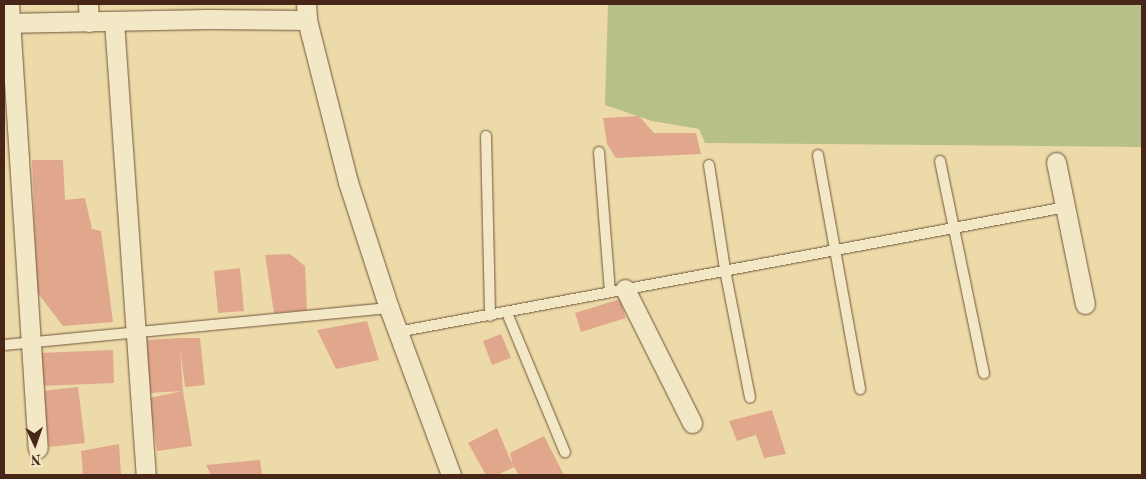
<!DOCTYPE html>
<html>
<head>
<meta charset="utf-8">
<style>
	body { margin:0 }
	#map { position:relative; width:1146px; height:479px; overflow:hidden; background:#ecdba8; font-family:"Old Standard TT",serif }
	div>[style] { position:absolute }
	.green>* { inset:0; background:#b7c088 }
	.building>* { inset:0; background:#e1a78d }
	.roads { filter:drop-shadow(0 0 1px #71533b) drop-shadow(0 0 1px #71533b) }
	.lane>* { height:10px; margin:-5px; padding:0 5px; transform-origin:5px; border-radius:5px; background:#f3e8c6 }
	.street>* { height:19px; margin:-9.5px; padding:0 9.5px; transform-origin:9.5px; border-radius:9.5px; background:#f3e8c6 }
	span { translate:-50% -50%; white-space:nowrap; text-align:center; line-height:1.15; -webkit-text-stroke:4px #f3e8c6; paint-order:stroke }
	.frame { position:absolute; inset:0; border:5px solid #482617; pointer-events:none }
	.north { position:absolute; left:10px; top:419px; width:50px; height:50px; -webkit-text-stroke:4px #f3e8c6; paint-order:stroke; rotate:177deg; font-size:14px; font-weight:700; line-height:20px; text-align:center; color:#482617 }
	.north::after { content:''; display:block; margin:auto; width:18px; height:22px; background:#482617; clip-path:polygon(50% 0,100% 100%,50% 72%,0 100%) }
</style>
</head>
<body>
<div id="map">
	<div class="green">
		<i style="clip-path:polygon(608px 4px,1142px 4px,1142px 147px,705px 143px,699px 129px,652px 121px,605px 105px)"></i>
	</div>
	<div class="building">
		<i style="clip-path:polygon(639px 116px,654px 133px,696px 133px,701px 154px,616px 158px,607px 144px,603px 118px)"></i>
		<i style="clip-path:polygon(32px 160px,63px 160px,65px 200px,85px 198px,92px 229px,101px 231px,113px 322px,63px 326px,37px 292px)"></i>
		<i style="clip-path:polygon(290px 254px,305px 266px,307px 310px,274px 313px,265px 255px)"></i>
		<i style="clip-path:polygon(240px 268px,244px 311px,218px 313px,214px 271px)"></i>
		<i style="clip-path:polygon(620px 299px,626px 318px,581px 332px,575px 313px)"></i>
		<i style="clip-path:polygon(367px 321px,379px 360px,336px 369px,317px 330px)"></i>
		<i style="clip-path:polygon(501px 334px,511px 358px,492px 365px,483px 341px)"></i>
		<i style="clip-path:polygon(179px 338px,200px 338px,205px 385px,185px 387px,180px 347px,183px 391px,192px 446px,157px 451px,149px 398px,183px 391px,150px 393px,147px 340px)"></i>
		<i style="clip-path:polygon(113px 350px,114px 383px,40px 386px,39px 353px)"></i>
		<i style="clip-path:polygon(78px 387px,85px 443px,49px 447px,42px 391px)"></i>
		<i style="clip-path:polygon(772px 410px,786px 454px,764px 458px,756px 435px,737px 441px,729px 421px)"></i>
		<i style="clip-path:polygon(497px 428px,513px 466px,510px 453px,544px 436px,564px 475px,519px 475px,514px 467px,497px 475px,486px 475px,468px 443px)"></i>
		<i style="clip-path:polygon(119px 444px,121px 475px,83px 475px,81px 451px)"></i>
		<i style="clip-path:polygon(260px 460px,262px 475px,211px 475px,206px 465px)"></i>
	</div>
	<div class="roads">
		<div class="lane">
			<i style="left:486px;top:136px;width:180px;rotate:88.7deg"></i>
			<i style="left:599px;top:152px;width:139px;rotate:85.5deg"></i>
			<i style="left:818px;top:155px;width:238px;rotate:79.8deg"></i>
			<i style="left:940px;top:161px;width:217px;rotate:78.3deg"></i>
			<i style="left:709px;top:165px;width:106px;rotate:81.3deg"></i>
			<i style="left:725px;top:270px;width:130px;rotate:78.9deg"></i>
			<i style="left:507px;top:313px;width:151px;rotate:67.4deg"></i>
			<i style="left:397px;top:332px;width:681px;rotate:-10.58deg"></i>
			<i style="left:4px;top:345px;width:387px;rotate:-5.5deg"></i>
		</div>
		<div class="street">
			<i style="left:9px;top:4px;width:445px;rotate:86.3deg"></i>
			<i style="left:88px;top:4px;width:18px;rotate:87deg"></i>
			<i style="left:306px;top:4px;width:16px;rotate:86deg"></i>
			<i style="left:307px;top:20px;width:167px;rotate:75.8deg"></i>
			<i style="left:348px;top:182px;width:133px;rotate:72deg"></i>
			<i style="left:389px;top:308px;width:178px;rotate:69.6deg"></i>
			<i style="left:114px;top:21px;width:455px;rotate:86deg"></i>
			<i style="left:4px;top:23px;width:204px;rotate:-1.1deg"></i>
			<i style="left:208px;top:19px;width:99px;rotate:0.6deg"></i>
			<i style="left:1056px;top:162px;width:145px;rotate:78.5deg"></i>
			<i style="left:625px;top:289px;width:150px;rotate:63.4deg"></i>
		</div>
	</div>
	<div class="frame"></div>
	<div class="north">N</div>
</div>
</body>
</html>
